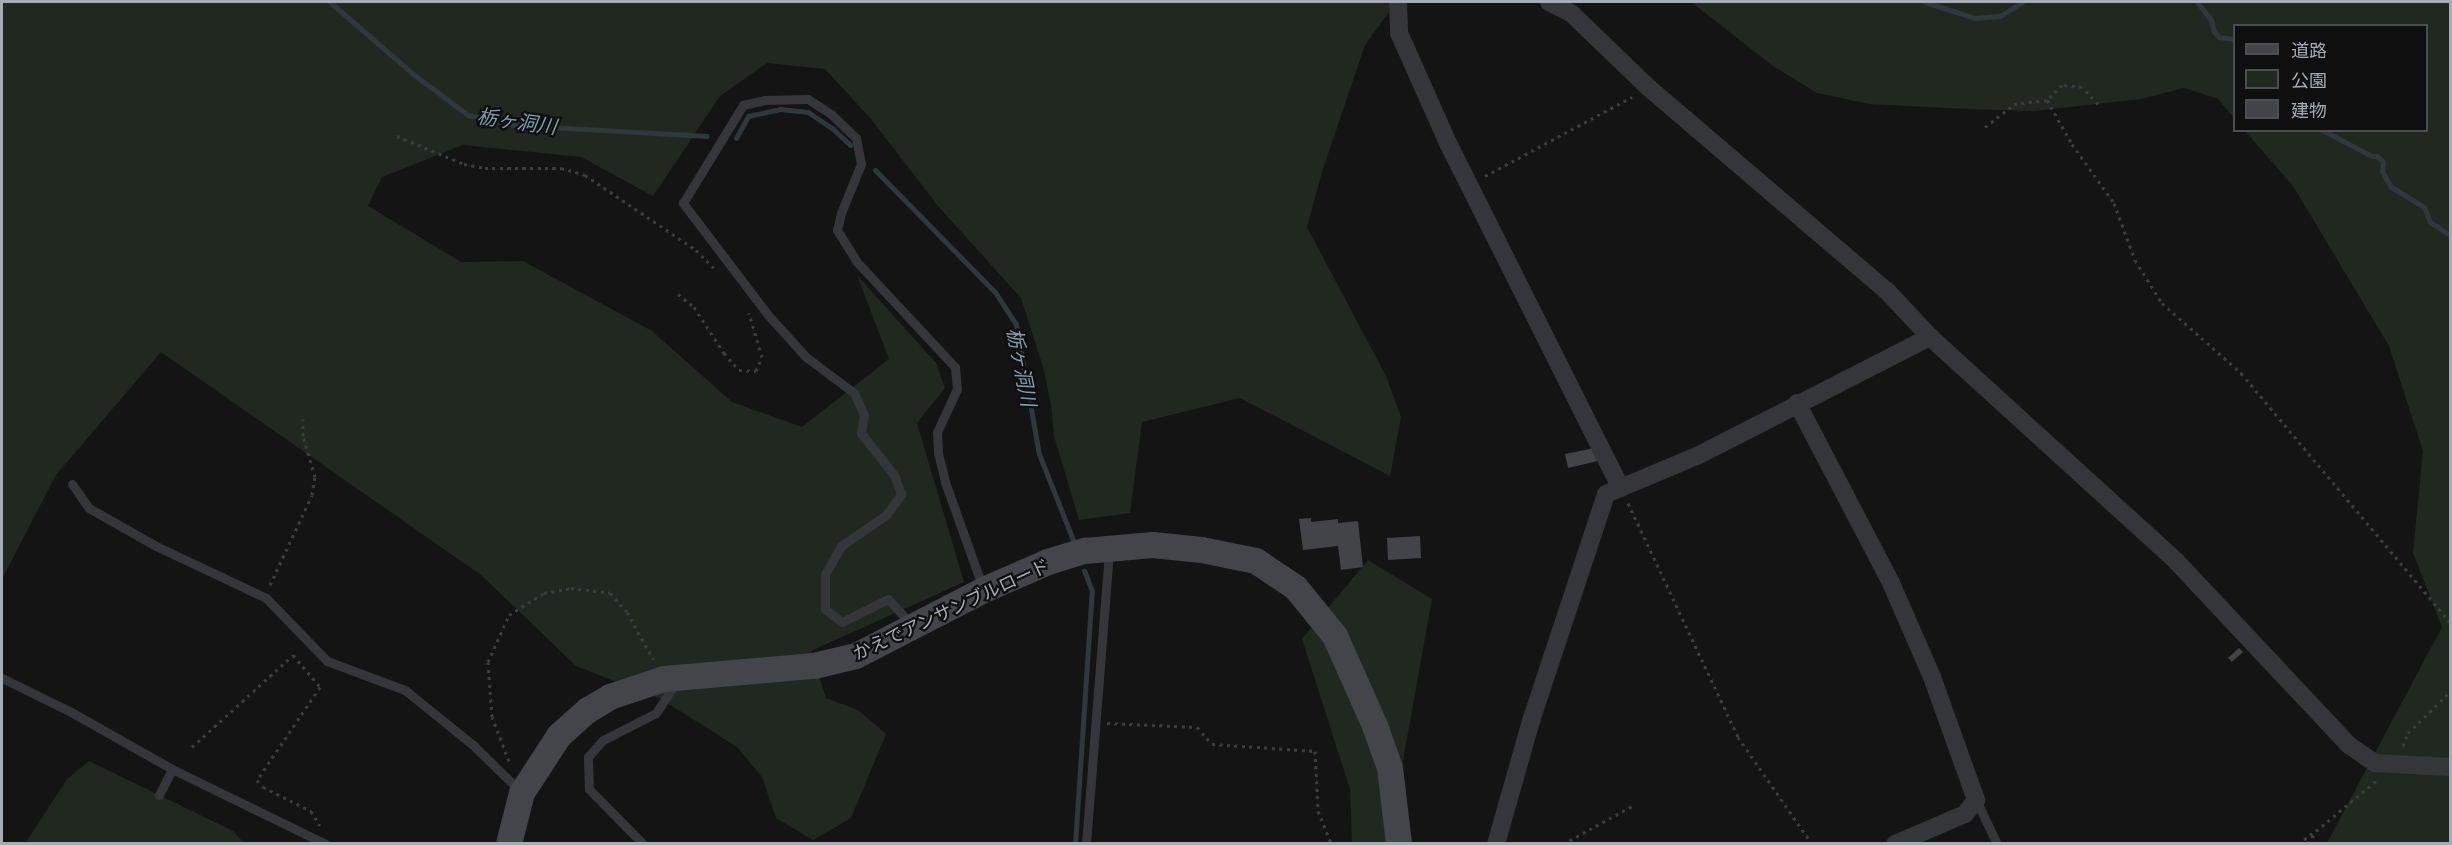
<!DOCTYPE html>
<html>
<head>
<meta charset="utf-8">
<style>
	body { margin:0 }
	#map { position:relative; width:2452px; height:845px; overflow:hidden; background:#141415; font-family:Barlow,"Noto Sans JP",sans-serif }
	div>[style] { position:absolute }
	.green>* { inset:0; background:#202820 }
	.stream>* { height:5px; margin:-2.5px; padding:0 2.5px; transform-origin:2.5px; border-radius:2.5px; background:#2e383d }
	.building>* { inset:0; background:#434448 }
	.path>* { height:3px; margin-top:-1.5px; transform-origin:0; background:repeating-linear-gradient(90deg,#3b3d41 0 3px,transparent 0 7.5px) }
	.lane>* { height:9px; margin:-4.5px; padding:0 4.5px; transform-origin:4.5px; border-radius:4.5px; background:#35363a }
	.street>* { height:18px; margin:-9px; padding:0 9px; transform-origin:9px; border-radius:9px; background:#35363a }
	.secondary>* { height:26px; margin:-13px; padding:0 13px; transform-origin:13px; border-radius:13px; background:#43454a }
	span { translate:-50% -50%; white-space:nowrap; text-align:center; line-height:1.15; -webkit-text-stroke:4.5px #0f0f10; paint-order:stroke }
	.street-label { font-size:18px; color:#a6acb5 }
	.water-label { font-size:20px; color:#7f9eae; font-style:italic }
	.frame { position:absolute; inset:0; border:3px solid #a6acb5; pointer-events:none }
	.legend { position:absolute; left:2233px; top:24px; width:195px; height:108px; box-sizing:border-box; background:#0f0f10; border:2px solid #4b4e52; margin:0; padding:8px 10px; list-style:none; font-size:18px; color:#a6acb5 }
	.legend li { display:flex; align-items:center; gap:12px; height:30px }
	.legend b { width:30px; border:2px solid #4b4e52 }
</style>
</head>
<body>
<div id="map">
	<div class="green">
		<i style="clip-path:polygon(2px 2px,1390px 2px,1389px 12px,1365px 45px,1322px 172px,1307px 227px,1386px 376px,1401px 417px,1390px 476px,1240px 398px,1142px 422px,1130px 513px,1079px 520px,1054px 436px,1051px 405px,1043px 367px,1021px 298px,938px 206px,871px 119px,825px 69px,767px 63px,720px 96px,653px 196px,581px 157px,463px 145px,382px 177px,368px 206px,461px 262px,523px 261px,652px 331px,732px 402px,802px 427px,889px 359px,857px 275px,936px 363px,945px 388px,917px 423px,964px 582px,811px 651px,826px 698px,858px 710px,886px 734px,851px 818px,813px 840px,776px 818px,762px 777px,737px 747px,661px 699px,576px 666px,481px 575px,161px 352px,56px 475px,2px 579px)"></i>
		<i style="clip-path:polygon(1691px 2px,2450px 2px,2450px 843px,2327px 843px,2442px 627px,2413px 553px,2423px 451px,2389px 346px,2293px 186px,2245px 131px,2426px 130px,2426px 26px,2234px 26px,2234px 118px,2218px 99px,2184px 88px,2141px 99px,2034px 111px,1966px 109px,1869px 104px,1817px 93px,1773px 66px)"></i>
		<i style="clip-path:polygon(1368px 560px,1432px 599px,1400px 777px,1396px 843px,1352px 843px,1350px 789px,1302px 639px)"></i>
		<i style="clip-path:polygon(89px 761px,233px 831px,244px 843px,25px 844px,67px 779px)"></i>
	</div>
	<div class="stream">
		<i style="left:330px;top:2px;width:110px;rotate:40.9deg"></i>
		<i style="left:413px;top:74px;width:69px;rotate:36.7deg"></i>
		<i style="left:468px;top:115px;width:48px;rotate:12deg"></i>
		<i style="left:515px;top:125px;width:192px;rotate:3.3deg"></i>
		<i style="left:1925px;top:2px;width:52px;rotate:17.7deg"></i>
		<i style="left:1975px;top:18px;width:25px;rotate:-5deg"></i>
		<i style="left:2000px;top:16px;width:26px;rotate:-32deg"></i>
		<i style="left:2197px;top:2px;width:23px;rotate:52deg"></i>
		<i style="left:2211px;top:20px;width:12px;rotate:76deg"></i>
		<i style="left:2214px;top:32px;width:7px;rotate:45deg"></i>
		<i style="left:2219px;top:37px;width:15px;rotate:8deg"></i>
		<i style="left:2322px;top:130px;width:56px;rotate:27.5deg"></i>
		<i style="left:2372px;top:156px;width:5px"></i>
		<i style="left:2377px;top:156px;width:8px;rotate:45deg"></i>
		<i style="left:2383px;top:162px;width:9px;rotate:96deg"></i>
		<i style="left:2382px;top:171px;width:18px;rotate:61deg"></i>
		<i style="left:2391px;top:187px;width:39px;rotate:31deg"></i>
		<i style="left:2424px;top:207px;width:16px;rotate:68deg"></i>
		<i style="left:2430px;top:222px;width:24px;rotate:33deg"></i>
		<i style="left:736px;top:138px;width:25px;rotate:-61deg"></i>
		<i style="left:748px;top:116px;width:33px;rotate:-12deg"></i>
		<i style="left:780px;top:109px;width:28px;rotate:6deg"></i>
		<i style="left:808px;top:112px;width:29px;rotate:34deg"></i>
		<i style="left:832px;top:128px;width:25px;rotate:43deg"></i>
		<i style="left:875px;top:170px;width:171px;rotate:45.5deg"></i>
		<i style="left:995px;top:292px;width:38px;rotate:57deg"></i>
		<i style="left:1016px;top:324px;width:132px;rotate:80deg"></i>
		<i style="left:1039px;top:454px;width:92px;rotate:68.4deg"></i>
		<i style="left:1075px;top:844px;width:254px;rotate:-86.2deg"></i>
		<i style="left:1092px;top:591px;width:22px;rotate:-111deg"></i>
	</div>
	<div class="building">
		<i style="clip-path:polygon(1595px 448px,1598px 461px,1568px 468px,1565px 454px)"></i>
		<i style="clip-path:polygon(1311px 518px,1311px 522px,1338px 519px,1338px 523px,1358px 521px,1363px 567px,1341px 570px,1338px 546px,1303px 550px,1299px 519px)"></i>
		<i style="clip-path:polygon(1420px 536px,1421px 558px,1388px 560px,1387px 538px)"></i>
		<i style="clip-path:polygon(2239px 648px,2243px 652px,2232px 662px,2228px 658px)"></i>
	</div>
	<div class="path">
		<i style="left:2098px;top:104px;width:23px;rotate:-133deg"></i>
		<i style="left:2082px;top:87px;width:20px;rotate:-174deg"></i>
		<i style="left:2062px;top:85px;width:21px;rotate:135deg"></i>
		<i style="left:2047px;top:100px;width:51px;rotate:60.4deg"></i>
		<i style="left:2072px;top:144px;width:72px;rotate:54.6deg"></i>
		<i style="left:2114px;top:203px;width:61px;rotate:69.8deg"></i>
		<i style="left:2135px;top:260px;width:51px;rotate:57.9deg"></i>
		<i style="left:2162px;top:303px;width:106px;rotate:41.5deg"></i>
		<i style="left:2241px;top:373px;width:325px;rotate:50deg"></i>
		<i style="left:1985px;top:127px;width:37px;rotate:-38deg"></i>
		<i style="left:2014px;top:104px;width:33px;rotate:-7deg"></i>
		<i style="left:397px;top:136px;width:73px;rotate:22.7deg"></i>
		<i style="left:464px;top:164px;width:21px;rotate:11deg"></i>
		<i style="left:485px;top:168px;width:76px"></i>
		<i style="left:561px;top:168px;width:25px;rotate:16deg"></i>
		<i style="left:585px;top:175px;width:134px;rotate:34deg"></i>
		<i style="left:696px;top:250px;width:25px;rotate:45deg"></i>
		<i style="left:1485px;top:176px;width:167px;rotate:-28.3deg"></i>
		<i style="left:678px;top:294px;width:21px;rotate:39deg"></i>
		<i style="left:694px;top:307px;width:55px;rotate:56.9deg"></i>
		<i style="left:724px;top:353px;width:23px;rotate:49deg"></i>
		<i style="left:739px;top:370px;width:17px;rotate:3deg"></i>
		<i style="left:756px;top:371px;width:15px;rotate:-67deg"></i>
		<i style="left:762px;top:357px;width:46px;rotate:-106.5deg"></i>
		<i style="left:1628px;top:503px;width:259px;rotate:64.8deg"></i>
		<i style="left:1738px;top:737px;width:130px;rotate:55.3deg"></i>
		<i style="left:270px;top:585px;width:99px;rotate:-65deg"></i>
		<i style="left:312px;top:495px;width:18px;rotate:-81deg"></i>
		<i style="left:315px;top:477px;width:43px;rotate:-106.3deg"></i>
		<i style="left:303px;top:436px;width:17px;rotate:-90deg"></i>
		<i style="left:1107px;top:723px;width:90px;rotate:2.5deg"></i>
		<i style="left:1197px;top:727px;width:23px;rotate:49deg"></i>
		<i style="left:1212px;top:744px;width:103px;rotate:3.9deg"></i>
		<i style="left:1315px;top:751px;width:60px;rotate:87.1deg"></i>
		<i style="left:1318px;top:811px;width:35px;rotate:68deg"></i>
		<i style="left:2403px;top:746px;width:14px;rotate:-69deg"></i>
		<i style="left:2408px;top:733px;width:59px;rotate:-44.3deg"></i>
		<i style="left:192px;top:747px;width:137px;rotate:-42.3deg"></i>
		<i style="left:293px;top:655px;width:42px;rotate:49.8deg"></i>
		<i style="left:320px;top:687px;width:112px;rotate:124.1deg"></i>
		<i style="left:257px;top:780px;width:9px;rotate:49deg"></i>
		<i style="left:263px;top:787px;width:54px;rotate:26.6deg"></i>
		<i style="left:311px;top:811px;width:17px;rotate:59deg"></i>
		<i style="left:509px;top:761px;width:47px;rotate:-111.1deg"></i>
		<i style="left:492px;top:717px;width:55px;rotate:-94.2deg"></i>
		<i style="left:488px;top:662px;width:51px;rotate:-65.9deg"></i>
		<i style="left:509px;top:615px;width:41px;rotate:-32.2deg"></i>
		<i style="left:544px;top:593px;width:27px;rotate:-10deg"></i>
		<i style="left:571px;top:588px;width:39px;rotate:7deg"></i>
		<i style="left:610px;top:593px;width:25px;rotate:48deg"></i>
		<i style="left:627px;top:612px;width:54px;rotate:61deg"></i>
		<i style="left:1563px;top:844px;width:79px;rotate:-28.8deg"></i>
		<i style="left:2298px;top:844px;width:20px;rotate:-37deg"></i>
		<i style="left:2308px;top:844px;width:15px;rotate:-58deg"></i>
		<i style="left:2316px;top:831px;width:78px;rotate:-39.8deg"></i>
	</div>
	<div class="lane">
		<i style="left:72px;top:484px;width:29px;rotate:55deg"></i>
		<i style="left:89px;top:508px;width:77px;rotate:29.6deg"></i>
		<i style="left:156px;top:546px;width:122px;rotate:25.3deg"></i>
		<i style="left:266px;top:598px;width:88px;rotate:45.9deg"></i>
		<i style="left:327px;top:661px;width:83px;rotate:20.4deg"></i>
		<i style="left:405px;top:690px;width:87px;rotate:39deg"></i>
		<i style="left:473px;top:745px;width:66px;rotate:44.4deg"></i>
		<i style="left:912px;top:625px;width:35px;rotate:-133deg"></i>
		<i style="left:888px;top:599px;width:51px;rotate:153.4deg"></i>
		<i style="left:842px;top:622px;width:21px;rotate:-143deg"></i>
		<i style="left:825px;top:609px;width:35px;rotate:-90deg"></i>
		<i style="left:825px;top:574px;width:32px;rotate:-60deg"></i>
		<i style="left:841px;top:546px;width:55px;rotate:-34.6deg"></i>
		<i style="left:886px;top:515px;width:26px;rotate:-54deg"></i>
		<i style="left:901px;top:494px;width:20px;rotate:-110deg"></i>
		<i style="left:894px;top:475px;width:53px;rotate:-128.2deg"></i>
		<i style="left:861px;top:433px;width:18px;rotate:-81deg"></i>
		<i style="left:864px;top:415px;width:24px;rotate:-114deg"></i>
		<i style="left:854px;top:393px;width:60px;rotate:-143.1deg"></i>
		<i style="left:806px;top:357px;width:57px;rotate:-132.1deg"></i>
		<i style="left:768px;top:315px;width:141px;rotate:-127.2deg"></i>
		<i style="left:683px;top:203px;width:115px;rotate:-58.5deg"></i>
		<i style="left:743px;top:105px;width:22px;rotate:-13deg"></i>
		<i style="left:764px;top:100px;width:44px;rotate:-1.3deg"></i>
		<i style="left:808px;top:99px;width:27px;rotate:33deg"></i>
		<i style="left:831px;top:114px;width:35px;rotate:44deg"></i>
		<i style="left:856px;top:138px;width:26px;rotate:79deg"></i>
		<i style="left:861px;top:164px;width:53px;rotate:112.2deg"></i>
		<i style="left:841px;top:213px;width:17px;rotate:103deg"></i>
		<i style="left:837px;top:230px;width:36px;rotate:58deg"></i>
		<i style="left:856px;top:261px;width:145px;rotate:47deg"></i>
		<i style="left:955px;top:367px;width:22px;rotate:85deg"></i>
		<i style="left:957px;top:389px;width:47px;rotate:114.9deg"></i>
		<i style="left:937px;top:432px;width:21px;rotate:87deg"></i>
		<i style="left:938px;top:453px;width:30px;rotate:76deg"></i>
		<i style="left:945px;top:482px;width:113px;rotate:70.3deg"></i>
		<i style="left:2px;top:678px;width:77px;rotate:26.2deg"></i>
		<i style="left:71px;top:712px;width:116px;rotate:29.4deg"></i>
		<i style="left:172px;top:769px;width:171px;rotate:26deg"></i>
		<i style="left:159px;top:795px;width:29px;rotate:-63deg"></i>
		<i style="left:1976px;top:800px;width:49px;rotate:64.5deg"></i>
		<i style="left:643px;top:844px;width:77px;rotate:-134.5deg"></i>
		<i style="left:589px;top:789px;width:32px;rotate:-92deg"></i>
		<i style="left:588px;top:757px;width:23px;rotate:-49deg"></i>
		<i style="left:603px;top:740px;width:59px;rotate:-27deg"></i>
		<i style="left:656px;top:713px;width:38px;rotate:-57deg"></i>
		<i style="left:1086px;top:844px;width:295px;rotate:-85.5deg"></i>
	</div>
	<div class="street">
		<i style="left:1398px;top:2px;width:31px;rotate:88deg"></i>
		<i style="left:1399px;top:33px;width:120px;rotate:66deg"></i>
		<i style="left:1448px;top:143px;width:386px;rotate:63.4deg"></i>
		<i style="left:1549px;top:2px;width:25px;rotate:27deg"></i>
		<i style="left:1571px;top:13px;width:108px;rotate:43.9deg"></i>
		<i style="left:1649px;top:88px;width:313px;rotate:40.5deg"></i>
		<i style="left:1887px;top:291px;width:63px;rotate:46.9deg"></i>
		<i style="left:1930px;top:337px;width:333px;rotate:42.3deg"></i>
		<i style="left:2176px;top:561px;width:253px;rotate:46.8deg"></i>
		<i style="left:2349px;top:745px;width:32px;rotate:35deg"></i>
		<i style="left:2375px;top:763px;width:75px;rotate:3.1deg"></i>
		<i style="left:1797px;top:403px;width:203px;rotate:62.4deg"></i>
		<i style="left:1891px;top:583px;width:103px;rotate:66.4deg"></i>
		<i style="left:1932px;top:677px;width:131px;rotate:70.3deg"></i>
		<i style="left:1976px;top:800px;width:18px;rotate:128deg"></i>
		<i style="left:1965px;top:814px;width:76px;rotate:156.8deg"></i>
		<i style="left:1496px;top:844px;width:128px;rotate:-74.1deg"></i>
		<i style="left:1531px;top:721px;width:239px;rotate:-71.7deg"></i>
		<i style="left:1606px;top:494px;width:99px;rotate:-22.7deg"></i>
		<i style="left:1697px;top:456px;width:262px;rotate:-27.1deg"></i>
	</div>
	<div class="secondary">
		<i style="left:509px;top:844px;width:53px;rotate:-75.7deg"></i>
		<i style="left:522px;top:793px;width:68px;rotate:-57deg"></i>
		<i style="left:559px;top:736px;width:38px;rotate:-42deg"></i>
		<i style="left:587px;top:711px;width:27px;rotate:-31deg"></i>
		<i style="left:610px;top:697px;width:57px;rotate:-18.4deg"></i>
		<i style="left:664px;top:679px;width:151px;rotate:-5deg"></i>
		<i style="left:814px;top:666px;width:43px;rotate:-13.4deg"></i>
		<i style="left:856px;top:656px;width:144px;rotate:-27.3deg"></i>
		<i style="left:984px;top:590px;width:70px;rotate:-23.6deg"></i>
		<i style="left:1048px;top:562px;width:39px;rotate:-17deg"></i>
		<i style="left:1085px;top:551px;width:68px;rotate:-5deg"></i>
		<i style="left:1153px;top:545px;width:49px;rotate:5.8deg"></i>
		<i style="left:1202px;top:550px;width:55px;rotate:11.5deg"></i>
		<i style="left:1256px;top:561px;width:48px;rotate:34deg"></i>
		<i style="left:1296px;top:588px;width:62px;rotate:50.9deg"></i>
		<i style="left:1335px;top:636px;width:98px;rotate:66deg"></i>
		<i style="left:1375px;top:726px;width:45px;rotate:70.3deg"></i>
		<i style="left:1390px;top:768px;width:77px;rotate:83.2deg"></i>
	</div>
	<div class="street-label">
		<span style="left:951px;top:609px;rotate:-25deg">かえでアンサンブルロード</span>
	</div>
	<div class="water-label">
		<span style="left:517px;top:121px;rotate:8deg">栃ヶ洞川</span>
		<span style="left:1022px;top:367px;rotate:79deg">栃ヶ洞川</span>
	</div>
	<div class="frame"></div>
	<ul class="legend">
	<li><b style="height:8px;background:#43454a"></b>道路</li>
	<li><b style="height:16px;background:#202820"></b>公園</li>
	<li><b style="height:16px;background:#434448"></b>建物</li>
	</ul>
</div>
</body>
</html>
